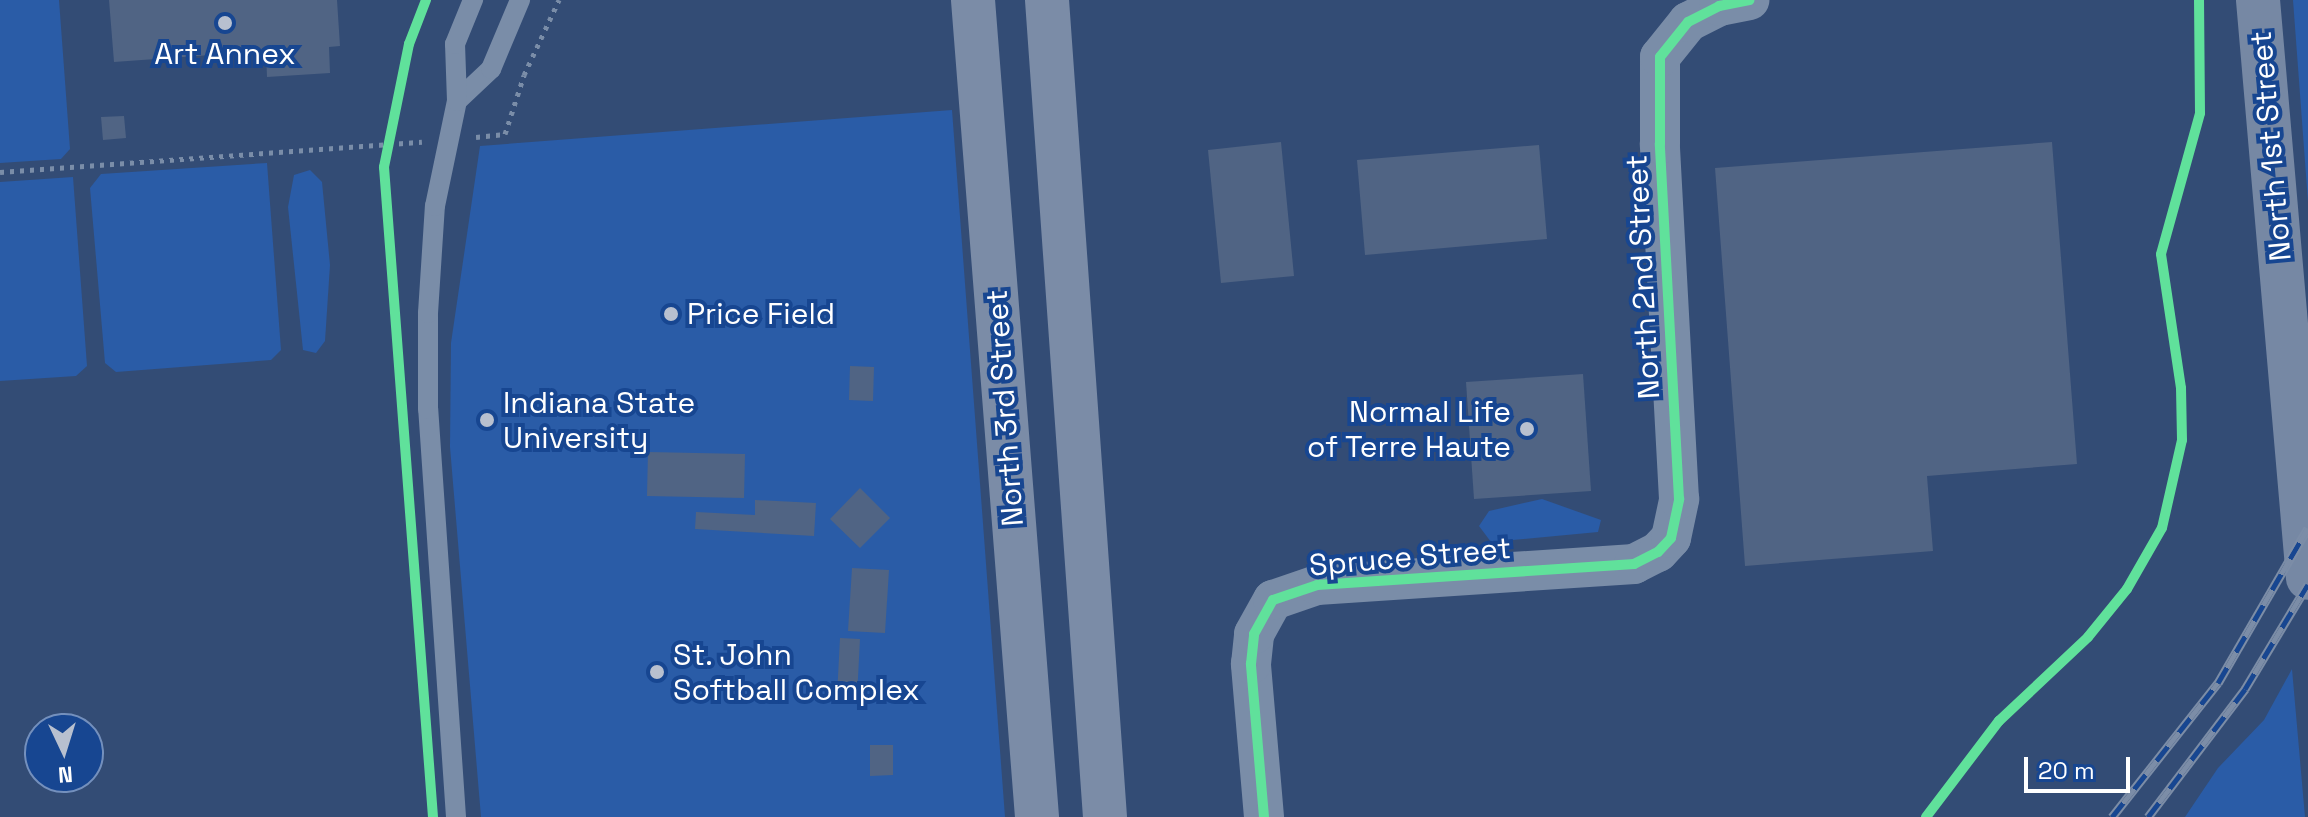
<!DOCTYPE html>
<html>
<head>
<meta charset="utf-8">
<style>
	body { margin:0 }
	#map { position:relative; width:2308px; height:817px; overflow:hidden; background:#334c75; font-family:"Space Grotesk",sans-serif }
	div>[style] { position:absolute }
	.green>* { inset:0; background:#2a5ca7 }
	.building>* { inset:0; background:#506484 }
	.path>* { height:5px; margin-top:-2.5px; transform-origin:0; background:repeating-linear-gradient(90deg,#7a8da8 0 4px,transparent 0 10px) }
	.service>* { height:20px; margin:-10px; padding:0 10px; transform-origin:10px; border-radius:10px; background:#7a8da8 }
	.minor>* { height:40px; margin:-20px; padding:0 20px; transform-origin:20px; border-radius:20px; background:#7a8da8 }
	.secondary>* { height:44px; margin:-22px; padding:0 22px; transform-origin:22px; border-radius:22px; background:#7688a4 }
	.trunk>* { height:44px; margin:-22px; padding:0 22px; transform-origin:22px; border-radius:22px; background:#7b8ca7 }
	.rail>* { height:9px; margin-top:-4.5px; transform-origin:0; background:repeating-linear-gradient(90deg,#174691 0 18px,#7c8da7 0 36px); box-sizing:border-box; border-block:2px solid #7c8da7 }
	.cycleway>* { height:10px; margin:-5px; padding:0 5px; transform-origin:5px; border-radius:5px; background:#60e19b }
	.dots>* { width:22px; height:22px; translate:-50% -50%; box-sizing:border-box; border:4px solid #174691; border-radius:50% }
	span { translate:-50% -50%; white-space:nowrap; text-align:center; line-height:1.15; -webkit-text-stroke:8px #174691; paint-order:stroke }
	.poi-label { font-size:30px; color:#fff }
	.left { translate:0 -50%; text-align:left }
	.right { translate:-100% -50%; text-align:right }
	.street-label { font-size:30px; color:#fff }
	.north { position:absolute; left:24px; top:713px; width:80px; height:80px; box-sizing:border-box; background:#174691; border:2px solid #7490bd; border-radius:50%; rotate:176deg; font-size:22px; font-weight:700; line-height:32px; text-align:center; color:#fff }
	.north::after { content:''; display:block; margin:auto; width:28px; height:36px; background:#b8c0cf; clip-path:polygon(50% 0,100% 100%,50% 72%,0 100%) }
	.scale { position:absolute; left:2024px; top:757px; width:106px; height:36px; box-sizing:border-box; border:4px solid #fff; border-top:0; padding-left:10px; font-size:24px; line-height:28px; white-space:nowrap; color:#fff; -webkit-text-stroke:6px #174691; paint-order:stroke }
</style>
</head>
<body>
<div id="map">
	<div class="green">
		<i style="clip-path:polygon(0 0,59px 0,70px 149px,61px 159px,0 163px)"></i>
		<i style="clip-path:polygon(2293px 0,2308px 0,2308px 202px)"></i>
		<i style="clip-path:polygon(952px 110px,1005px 817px,481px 817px,450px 447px,451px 343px,480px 146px)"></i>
		<i style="clip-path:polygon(267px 163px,281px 350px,271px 360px,116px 372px,105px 363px,90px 188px,101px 174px)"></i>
		<i style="clip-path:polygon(310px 170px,322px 182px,330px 265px,325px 341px,316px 353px,303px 350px,288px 207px,294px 175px)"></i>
		<i style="clip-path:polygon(73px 177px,87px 366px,76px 376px,0 381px,0 182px)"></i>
		<i style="clip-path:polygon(1542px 499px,1601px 520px,1598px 532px,1491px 542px,1479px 526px,1489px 511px)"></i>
		<i style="clip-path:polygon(2292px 669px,2305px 817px,2185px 817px,2218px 768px,2264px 720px)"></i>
	</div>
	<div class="building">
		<i style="clip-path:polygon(109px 0,337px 0,340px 46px,329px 47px,330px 73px,267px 77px,266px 51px,114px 62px)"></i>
		<i style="clip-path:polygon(124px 116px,126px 138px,103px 140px,101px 117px)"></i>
		<i style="clip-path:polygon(1281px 142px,1294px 276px,1221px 283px,1208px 150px)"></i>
		<i style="clip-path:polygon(2052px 142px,2077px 464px,1927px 476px,1933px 551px,1745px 566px,1715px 168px)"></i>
		<i style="clip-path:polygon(1539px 145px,1547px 239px,1365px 255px,1357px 160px)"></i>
		<i style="clip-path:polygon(850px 366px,874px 367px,873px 401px,849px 400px)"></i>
		<i style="clip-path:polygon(1583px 374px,1591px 491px,1474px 499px,1466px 382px)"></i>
		<i style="clip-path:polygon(648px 452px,745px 454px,744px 498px,647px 496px)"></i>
		<i style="clip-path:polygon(860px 488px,890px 518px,860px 548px,830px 519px)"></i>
		<i style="clip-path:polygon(755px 500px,816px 503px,814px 536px,695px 529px,696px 512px,755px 515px)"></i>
		<i style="clip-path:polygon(852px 568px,889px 570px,885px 633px,848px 631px)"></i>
		<i style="clip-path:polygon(840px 638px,860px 639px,857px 697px,837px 696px)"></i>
		<i style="clip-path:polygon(870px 745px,893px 745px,893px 775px,870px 776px)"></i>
	</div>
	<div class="path">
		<i style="left:476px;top:137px;width:29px;rotate:-6deg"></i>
		<i style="left:505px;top:134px;width:62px;rotate:-72.1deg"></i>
		<i style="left:524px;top:75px;width:83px;rotate:-65deg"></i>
		<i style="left:0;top:172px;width:423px;rotate:-4.1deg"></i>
	</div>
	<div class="service">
		<i style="left:457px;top:101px;width:47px;rotate:-43.3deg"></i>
		<i style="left:491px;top:69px;width:75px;rotate:-67.2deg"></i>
		<i style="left:456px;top:817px;width:409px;rotate:-93.9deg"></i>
		<i style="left:428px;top:409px;width:96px;rotate:-90deg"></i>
		<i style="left:428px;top:313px;width:107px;rotate:-86.3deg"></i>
		<i style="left:435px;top:206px;width:107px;rotate:-78.2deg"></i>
		<i style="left:457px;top:101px;width:57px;rotate:-92deg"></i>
		<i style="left:455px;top:44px;width:48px;rotate:-67.8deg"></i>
	</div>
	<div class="minor">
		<i style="left:1264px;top:817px;width:154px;rotate:-94.9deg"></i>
		<i style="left:1251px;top:664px;width:30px;rotate:-84deg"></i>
		<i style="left:1254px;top:634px;width:39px;rotate:-61deg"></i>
		<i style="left:1273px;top:600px;width:46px;rotate:-18.8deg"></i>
		<i style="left:1317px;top:585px;width:318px;rotate:-3.8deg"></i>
		<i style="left:1634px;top:564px;width:27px;rotate:-27deg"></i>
		<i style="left:1658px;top:552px;width:19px;rotate:-47deg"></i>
		<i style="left:1671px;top:538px;width:40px;rotate:-78deg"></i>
		<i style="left:1679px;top:499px;width:356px;rotate:-93.1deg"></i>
		<i style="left:1660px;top:144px;width:87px;rotate:-90deg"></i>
		<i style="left:1660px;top:57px;width:45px;rotate:-51.3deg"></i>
		<i style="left:1688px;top:22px;width:35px;rotate:-27deg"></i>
		<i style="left:1719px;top:6px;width:31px;rotate:-11deg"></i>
	</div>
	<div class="secondary">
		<i style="left:2258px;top:0;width:580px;rotate:85.06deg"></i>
	</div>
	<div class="trunk">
		<i style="left:973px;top:0;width:820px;rotate:85.52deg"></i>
		<i style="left:1047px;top:0;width:819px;rotate:85.94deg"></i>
	</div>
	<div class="rail">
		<i style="left:2112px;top:817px;width:171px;rotate:-51.7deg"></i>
		<i style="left:2218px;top:683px;width:179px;rotate:-59.9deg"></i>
		<i style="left:2148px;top:817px;width:161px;rotate:-52.8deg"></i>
		<i style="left:2245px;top:689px;width:122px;rotate:-59deg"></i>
	</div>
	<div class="cycleway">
		<i style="left:426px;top:0;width:47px;rotate:111.1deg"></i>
		<i style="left:409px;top:44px;width:126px;rotate:101.5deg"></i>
		<i style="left:384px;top:167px;width:652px;rotate:85.69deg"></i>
		<i style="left:1264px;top:817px;width:154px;rotate:-94.9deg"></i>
		<i style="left:1251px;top:664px;width:30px;rotate:-84deg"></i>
		<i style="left:1254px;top:634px;width:39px;rotate:-61deg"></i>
		<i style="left:1273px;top:600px;width:46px;rotate:-18.8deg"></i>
		<i style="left:1317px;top:585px;width:318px;rotate:-3.8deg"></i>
		<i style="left:1634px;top:564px;width:27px;rotate:-27deg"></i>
		<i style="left:1658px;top:552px;width:19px;rotate:-47deg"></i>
		<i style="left:1671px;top:538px;width:40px;rotate:-78deg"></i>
		<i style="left:1679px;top:499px;width:356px;rotate:-93.1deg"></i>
		<i style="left:1660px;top:144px;width:87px;rotate:-90deg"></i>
		<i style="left:1660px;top:57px;width:45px;rotate:-51.3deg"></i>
		<i style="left:1688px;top:22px;width:35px;rotate:-27deg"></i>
		<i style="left:1719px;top:6px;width:31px;rotate:-11deg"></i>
		<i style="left:1926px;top:817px;width:121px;rotate:-52.8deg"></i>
		<i style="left:1999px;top:721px;width:122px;rotate:-43.3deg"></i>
		<i style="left:2088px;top:637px;width:62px;rotate:-50.9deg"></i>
		<i style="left:2127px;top:589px;width:70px;rotate:-60.2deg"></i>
		<i style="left:2162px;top:528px;width:90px;rotate:-77.2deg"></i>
		<i style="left:2182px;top:440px;width:52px;rotate:-91.1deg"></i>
		<i style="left:2181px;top:388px;width:135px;rotate:-98.5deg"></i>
		<i style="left:2161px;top:254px;width:146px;rotate:-74.5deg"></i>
		<i style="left:2200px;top:113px;width:113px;rotate:-90.5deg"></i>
	</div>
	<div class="dots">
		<i style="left:225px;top:23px;background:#b8c0cf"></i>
		<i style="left:671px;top:314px;background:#b8c0cf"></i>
		<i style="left:487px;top:420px;background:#b8c0cf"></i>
		<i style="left:1527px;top:429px;background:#b8c0cf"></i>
		<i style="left:657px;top:672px;background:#b8c0cf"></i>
	</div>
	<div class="poi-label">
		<span style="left:225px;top:54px">Art Annex</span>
		<span class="left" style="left:687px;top:314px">Price Field</span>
		<span class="left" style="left:503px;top:420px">Indiana State<br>University</span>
		<span class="right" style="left:1511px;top:429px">Normal Life<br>of Terre Haute</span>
		<span class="left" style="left:673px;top:672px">St. John<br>Softball Complex</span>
	</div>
	<div class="street-label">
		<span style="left:2271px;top:146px;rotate:-95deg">North 1st Street</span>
		<span style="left:1643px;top:277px;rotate:-93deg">North 2nd Street</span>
		<span style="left:1005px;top:408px;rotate:-94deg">North 3rd Street</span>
		<span style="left:1410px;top:557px;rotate:-5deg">Spruce Street</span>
	</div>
	<div class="north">N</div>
	<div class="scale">20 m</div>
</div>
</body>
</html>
